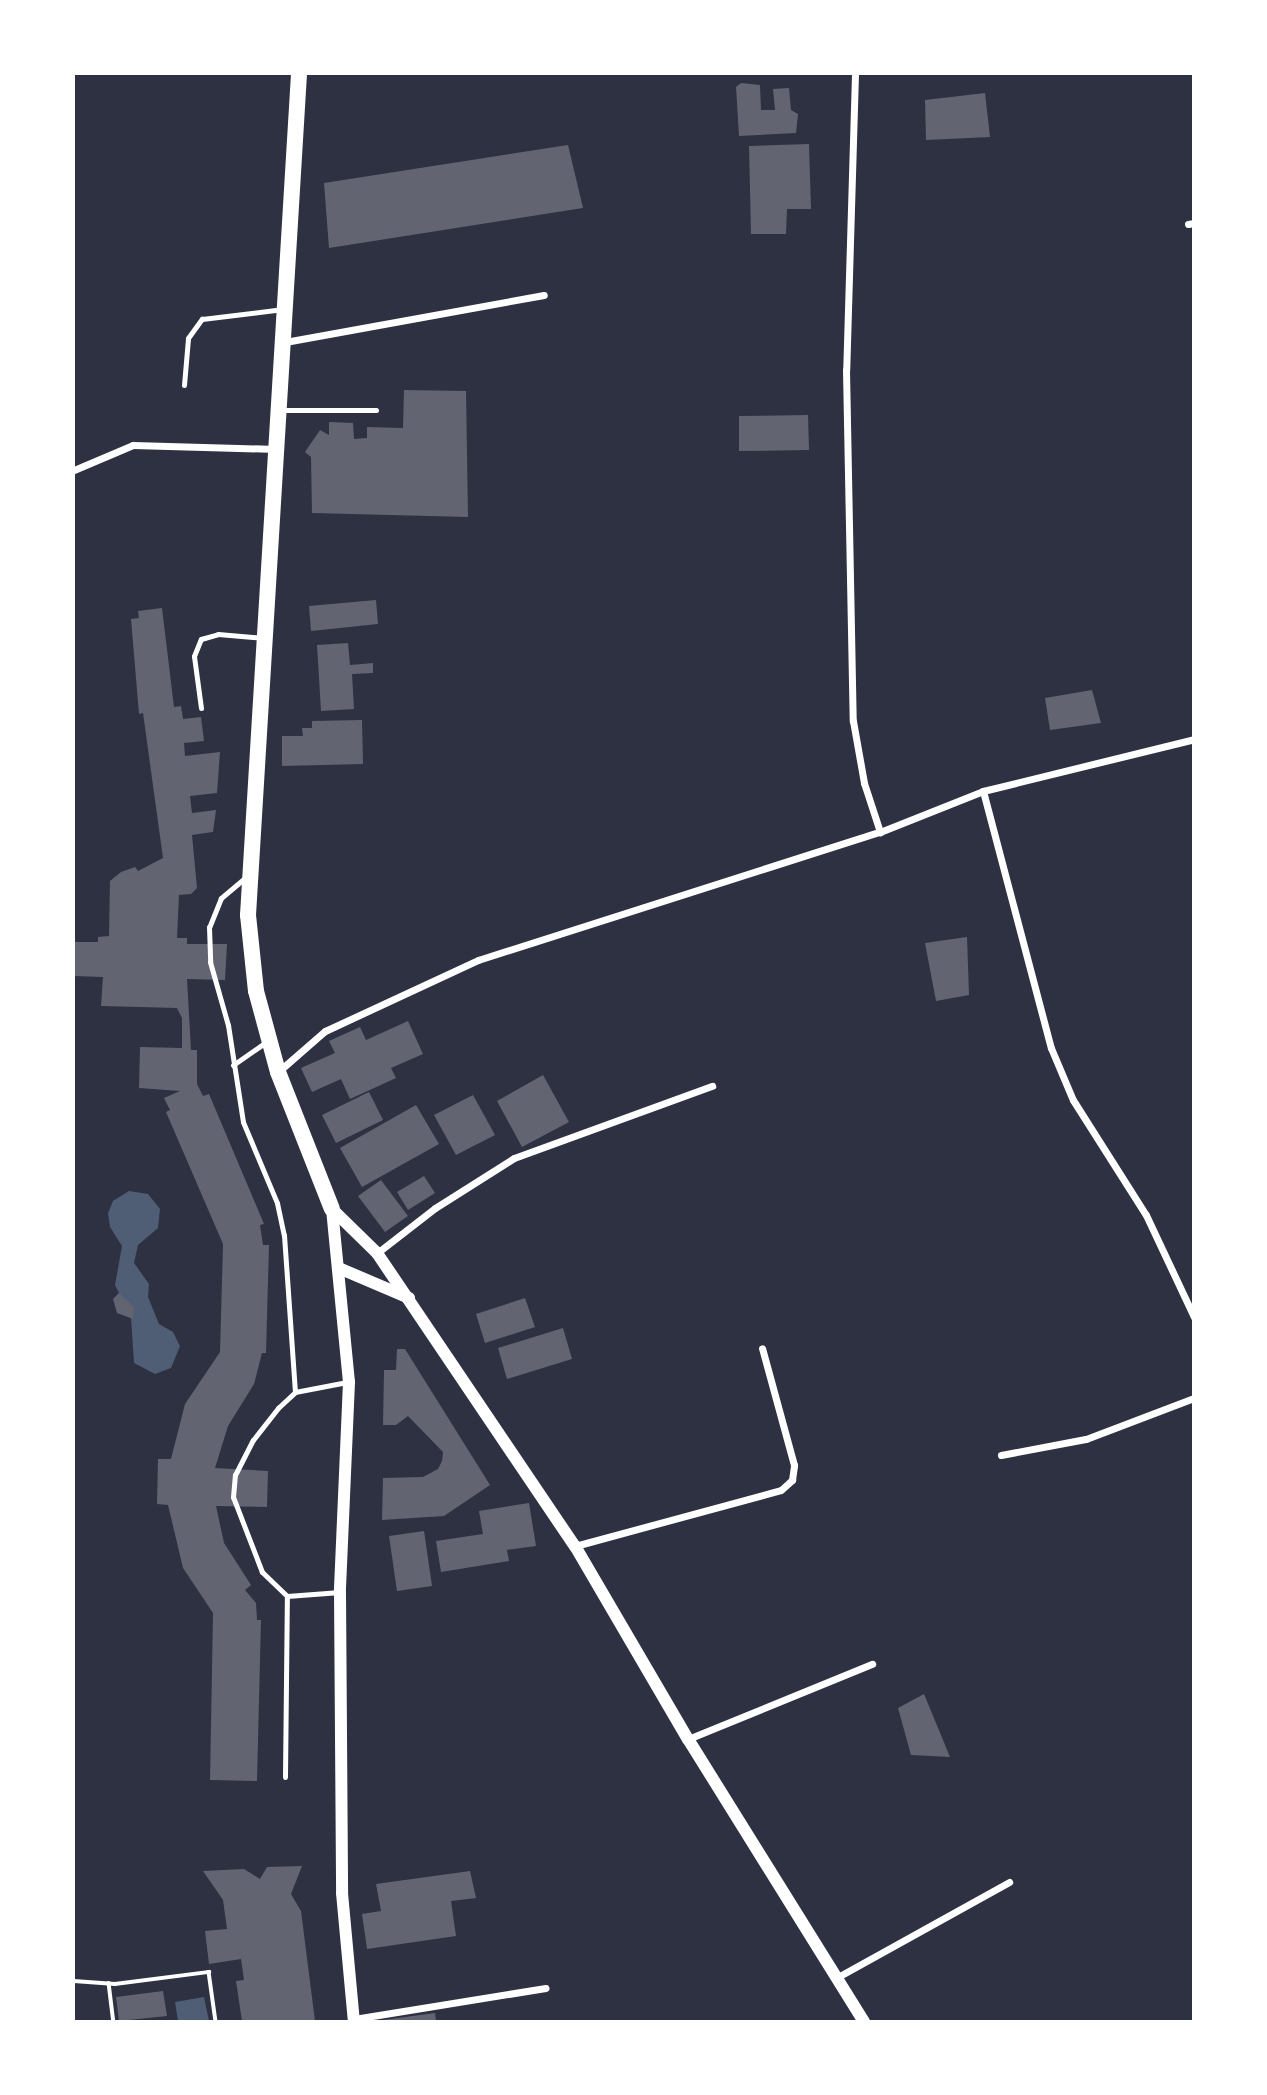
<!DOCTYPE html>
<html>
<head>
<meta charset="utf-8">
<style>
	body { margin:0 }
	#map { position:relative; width:1267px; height:2095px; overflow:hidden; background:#2d3142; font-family:"IBM Plex Serif",serif }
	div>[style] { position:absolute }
	.water>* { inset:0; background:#4f5d75 }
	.building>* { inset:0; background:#626471 }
	.path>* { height:3.5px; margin:-1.75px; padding:0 1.75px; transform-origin:1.75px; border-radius:1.75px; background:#fff }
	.service>* { height:5px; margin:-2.5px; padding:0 2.5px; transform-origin:2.5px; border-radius:2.5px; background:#fff }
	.minor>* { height:7px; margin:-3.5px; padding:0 3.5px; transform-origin:3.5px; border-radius:3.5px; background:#fff }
	.tertiary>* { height:12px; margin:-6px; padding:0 6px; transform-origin:6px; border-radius:6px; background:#fff }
	.primary>* { height:16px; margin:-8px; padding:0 8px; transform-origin:8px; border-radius:8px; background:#fff }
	span { translate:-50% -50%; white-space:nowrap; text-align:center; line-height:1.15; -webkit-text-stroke:7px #fff; paint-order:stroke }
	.frame { position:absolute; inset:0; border:75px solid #fff; pointer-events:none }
</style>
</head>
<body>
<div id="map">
	<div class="water">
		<i style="clip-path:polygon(129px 1191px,148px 1194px,160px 1209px,158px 1228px,138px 1245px,134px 1263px,149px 1284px,148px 1297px,159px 1324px,173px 1332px,180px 1346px,171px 1368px,155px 1374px,134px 1363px,131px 1318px,115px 1285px,122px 1246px,110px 1227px,108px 1213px,113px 1201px)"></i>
		<i style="clip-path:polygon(204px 1997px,209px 2021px,178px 2021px,175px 2002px)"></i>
	</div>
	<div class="building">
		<i style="clip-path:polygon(741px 83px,760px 85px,761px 110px,775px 110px,773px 89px,789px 88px,791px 110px,798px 114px,796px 133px,739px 136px,736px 87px)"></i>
		<i style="clip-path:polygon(985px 93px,990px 137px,926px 140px,925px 100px)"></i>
		<i style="clip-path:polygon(809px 144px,811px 209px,787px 209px,786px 234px,751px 234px,749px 146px)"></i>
		<i style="clip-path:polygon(568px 145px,583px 208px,329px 248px,324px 183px)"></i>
		<i style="clip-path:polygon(404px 390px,466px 391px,468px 517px,312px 513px,311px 457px,305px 452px,320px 430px,329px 435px,329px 422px,353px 423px,354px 439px,367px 438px,367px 427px,403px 428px)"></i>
		<i style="clip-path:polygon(808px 415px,809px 450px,739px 451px,739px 416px)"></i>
		<i style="clip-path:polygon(376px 600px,378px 624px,311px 631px,309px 606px)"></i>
		<i style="clip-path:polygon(162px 608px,174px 707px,181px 706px,183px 719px,201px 717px,204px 741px,184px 743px,185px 756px,220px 752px,217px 793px,190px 796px,192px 813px,216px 810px,213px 832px,192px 835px,197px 888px,191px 894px,179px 895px,177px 938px,187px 938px,187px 944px,227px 944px,225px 980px,187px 979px,191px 1050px,197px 1050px,197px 1084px,203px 1096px,209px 1094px,264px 1224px,260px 1225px,263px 1245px,269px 1245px,266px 1353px,262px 1353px,254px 1384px,228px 1426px,215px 1468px,268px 1471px,267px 1507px,216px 1506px,224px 1543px,251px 1585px,245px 1590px,256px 1603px,257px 1620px,261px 1620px,257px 1781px,210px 1780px,213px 1613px,183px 1568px,168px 1505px,157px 1504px,158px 1459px,171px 1459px,185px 1404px,220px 1352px,223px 1244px,166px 1112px,170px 1110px,164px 1098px,180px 1091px,139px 1088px,140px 1047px,182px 1048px,182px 1018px,177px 1008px,101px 1006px,103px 977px,74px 976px,74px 942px,98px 942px,98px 937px,109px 936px,110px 881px,121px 872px,135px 867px,138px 871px,163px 858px,143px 713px,139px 714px,131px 619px,139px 618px,138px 611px)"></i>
		<i style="clip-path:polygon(348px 643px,350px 665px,373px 663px,373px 673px,352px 674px,354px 709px,321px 711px,317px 645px)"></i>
		<i style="clip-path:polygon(1092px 690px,1101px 723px,1050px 730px,1045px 698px)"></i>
		<i style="clip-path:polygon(362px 720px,363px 764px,282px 766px,282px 736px,303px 736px,302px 728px,312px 728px,312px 721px)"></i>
		<i style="clip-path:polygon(967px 937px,969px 995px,936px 1001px,925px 943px)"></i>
		<i style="clip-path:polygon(408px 1021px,423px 1054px,391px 1068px,396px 1078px,350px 1099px,341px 1079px,312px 1092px,301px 1068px,335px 1053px,329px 1041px,360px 1027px,366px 1040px)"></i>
		<i style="clip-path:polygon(543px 1075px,569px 1122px,522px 1147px,497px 1101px)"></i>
		<i style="clip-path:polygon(369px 1092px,383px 1120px,336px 1143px,322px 1115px)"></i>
		<i style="clip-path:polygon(473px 1095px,495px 1135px,456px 1155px,434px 1115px)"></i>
		<i style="clip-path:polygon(416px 1105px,439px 1144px,362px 1187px,340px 1148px)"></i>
		<i style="clip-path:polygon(424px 1176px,435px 1193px,408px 1210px,397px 1192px)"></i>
		<i style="clip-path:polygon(381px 1180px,408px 1216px,385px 1232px,358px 1196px)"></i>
		<i style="clip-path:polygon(119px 1293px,134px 1307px,133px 1319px,117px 1313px,113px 1299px)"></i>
		<i style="clip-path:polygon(525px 1298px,535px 1327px,485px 1343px,476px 1314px)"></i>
		<i style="clip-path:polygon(563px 1328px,572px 1359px,507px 1379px,498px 1348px)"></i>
		<i style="clip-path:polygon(397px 1349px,405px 1349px,490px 1485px,444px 1516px,382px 1520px,383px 1478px,423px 1477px,438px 1469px,442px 1461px,443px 1452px,408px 1416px,396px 1425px,383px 1425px,384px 1370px,396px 1370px)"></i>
		<i style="clip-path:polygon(529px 1503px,536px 1546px,507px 1550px,509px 1561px,441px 1572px,436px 1541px,483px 1534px,479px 1511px)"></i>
		<i style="clip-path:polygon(424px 1531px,432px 1586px,397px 1591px,389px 1536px)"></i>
		<i style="clip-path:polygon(924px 1694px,950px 1757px,911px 1755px,898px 1708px)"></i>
		<i style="clip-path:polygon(302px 1866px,291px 1894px,301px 1911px,315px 2021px,242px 2021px,236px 1981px,244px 1980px,241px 1959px,209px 1964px,205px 1931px,227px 1929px,223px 1900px,203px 1871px,244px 1869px,260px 1879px,267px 1867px)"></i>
		<i style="clip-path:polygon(470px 1871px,476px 1898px,451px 1901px,456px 1936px,367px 1949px,362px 1914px,381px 1911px,376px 1884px)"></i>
		<i style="clip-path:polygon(163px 1991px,167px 2016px,119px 2021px,116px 1997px)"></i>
		<i style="clip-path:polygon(435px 2013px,436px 2021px,383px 2021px,383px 2020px)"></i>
	</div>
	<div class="path">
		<i style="left:74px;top:1981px;width:41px;rotate:4.2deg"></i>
		<i style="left:115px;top:1984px;width:95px;rotate:-7.3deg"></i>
		<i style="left:209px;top:1972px;width:50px;rotate:82deg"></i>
		<i style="left:109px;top:1983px;width:39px;rotate:83deg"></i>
	</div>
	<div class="service">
		<i style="left:184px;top:385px;width:47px;rotate:-85.1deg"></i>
		<i style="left:188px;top:338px;width:24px;rotate:-54deg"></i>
		<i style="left:202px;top:319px;width:82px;rotate:-7deg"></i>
		<i style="left:282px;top:410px;width:94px"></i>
		<i style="left:201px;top:708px;width:52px;rotate:-97.7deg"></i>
		<i style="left:194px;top:656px;width:18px;rotate:-68deg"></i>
		<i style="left:201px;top:639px;width:18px;rotate:-16deg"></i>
		<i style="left:218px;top:634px;width:46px;rotate:5deg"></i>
		<i style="left:246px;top:877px;width:33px;rotate:140deg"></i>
		<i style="left:221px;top:898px;width:31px;rotate:112deg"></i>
		<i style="left:209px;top:927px;width:35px;rotate:88deg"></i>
		<i style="left:210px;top:962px;width:66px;rotate:74.1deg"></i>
		<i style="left:228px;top:1025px;width:98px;rotate:81.2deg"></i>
		<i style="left:243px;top:1122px;width:88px;rotate:67.2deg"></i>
		<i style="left:277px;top:1203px;width:33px;rotate:78deg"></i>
		<i style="left:284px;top:1235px;width:157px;rotate:86deg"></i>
		<i style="left:233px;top:1065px;width:40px;rotate:-34.9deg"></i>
		<i style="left:340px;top:1592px;width:53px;rotate:175.7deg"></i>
		<i style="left:287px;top:1596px;width:35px;rotate:-136deg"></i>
		<i style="left:262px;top:1572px;width:80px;rotate:-111.1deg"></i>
		<i style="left:233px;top:1497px;width:22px;rotate:-85deg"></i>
		<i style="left:235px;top:1475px;width:39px;rotate:-63deg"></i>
		<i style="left:253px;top:1440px;width:41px;rotate:-52deg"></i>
		<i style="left:278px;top:1408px;width:23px;rotate:-43deg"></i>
		<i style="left:295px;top:1392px;width:53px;rotate:-10.9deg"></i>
		<i style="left:285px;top:1777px;width:181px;rotate:-89.4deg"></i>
	</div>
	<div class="minor">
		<i style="left:855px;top:74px;width:296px;rotate:91.7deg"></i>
		<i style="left:846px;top:370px;width:351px;rotate:88.9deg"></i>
		<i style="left:853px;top:721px;width:63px;rotate:79.9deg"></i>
		<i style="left:864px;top:783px;width:52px;rotate:71.9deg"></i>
		<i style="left:1188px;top:224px;width:6px;rotate:-9deg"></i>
		<i style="left:285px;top:342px;width:263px;rotate:-10.3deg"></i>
		<i style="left:74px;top:470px;width:64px;rotate:-23deg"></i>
		<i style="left:133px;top:445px;width:143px;rotate:1.6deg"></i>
		<i style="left:983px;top:791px;width:266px;rotate:75.2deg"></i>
		<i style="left:1051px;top:1048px;width:56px;rotate:67.1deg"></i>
		<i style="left:1073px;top:1100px;width:136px;rotate:57.6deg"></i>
		<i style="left:1146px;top:1215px;width:113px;rotate:64.8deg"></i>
		<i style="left:279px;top:1071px;width:61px;rotate:-41deg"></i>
		<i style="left:325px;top:1031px;width:169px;rotate:-24.9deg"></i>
		<i style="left:478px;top:960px;width:422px;rotate:-17.7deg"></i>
		<i style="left:880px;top:832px;width:111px;rotate:-21.7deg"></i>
		<i style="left:983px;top:791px;width:217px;rotate:-13.8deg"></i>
		<i style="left:377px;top:1253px;width:73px;rotate:-37.8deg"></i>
		<i style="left:435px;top:1208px;width:93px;rotate:-32.3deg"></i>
		<i style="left:514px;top:1158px;width:211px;rotate:-20deg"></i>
		<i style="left:1001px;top:1455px;width:86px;rotate:-10.7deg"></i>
		<i style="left:1086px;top:1439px;width:116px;rotate:-20.8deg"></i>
		<i style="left:575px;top:1546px;width:213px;rotate:-15.2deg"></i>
		<i style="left:781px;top:1490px;width:15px;rotate:-42deg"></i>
		<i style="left:792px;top:1480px;width:15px;rotate:-82deg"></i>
		<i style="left:794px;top:1465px;width:121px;rotate:-105.3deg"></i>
		<i style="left:688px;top:1739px;width:199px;rotate:-22.2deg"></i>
		<i style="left:836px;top:1978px;width:198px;rotate:-29deg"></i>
		<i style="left:354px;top:2019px;width:194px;rotate:-9.2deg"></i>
	</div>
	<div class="tertiary">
		<i style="left:332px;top:1209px;width:63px;rotate:44.4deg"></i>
		<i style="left:377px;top:1253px;width:354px;rotate:56deg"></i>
		<i style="left:575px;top:1546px;width:224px;rotate:59.7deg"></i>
		<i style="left:688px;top:1739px;width:333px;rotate:58.1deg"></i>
		<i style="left:332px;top:1209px;width:174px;rotate:84.4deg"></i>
		<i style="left:349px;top:1382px;width:210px;rotate:92.5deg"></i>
		<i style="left:340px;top:1592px;width:301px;rotate:89.6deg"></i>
		<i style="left:342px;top:1893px;width:130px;rotate:84.7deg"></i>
		<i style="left:341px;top:1269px;width:74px;rotate:23.1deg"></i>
	</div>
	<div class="primary">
		<i style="left:299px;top:74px;width:843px;rotate:93.47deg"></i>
		<i style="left:248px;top:915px;width:76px;rotate:84deg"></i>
		<i style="left:256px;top:991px;width:84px;rotate:74.8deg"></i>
		<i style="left:278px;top:1072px;width:147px;rotate:68.5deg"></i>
	</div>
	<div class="frame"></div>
</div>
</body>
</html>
